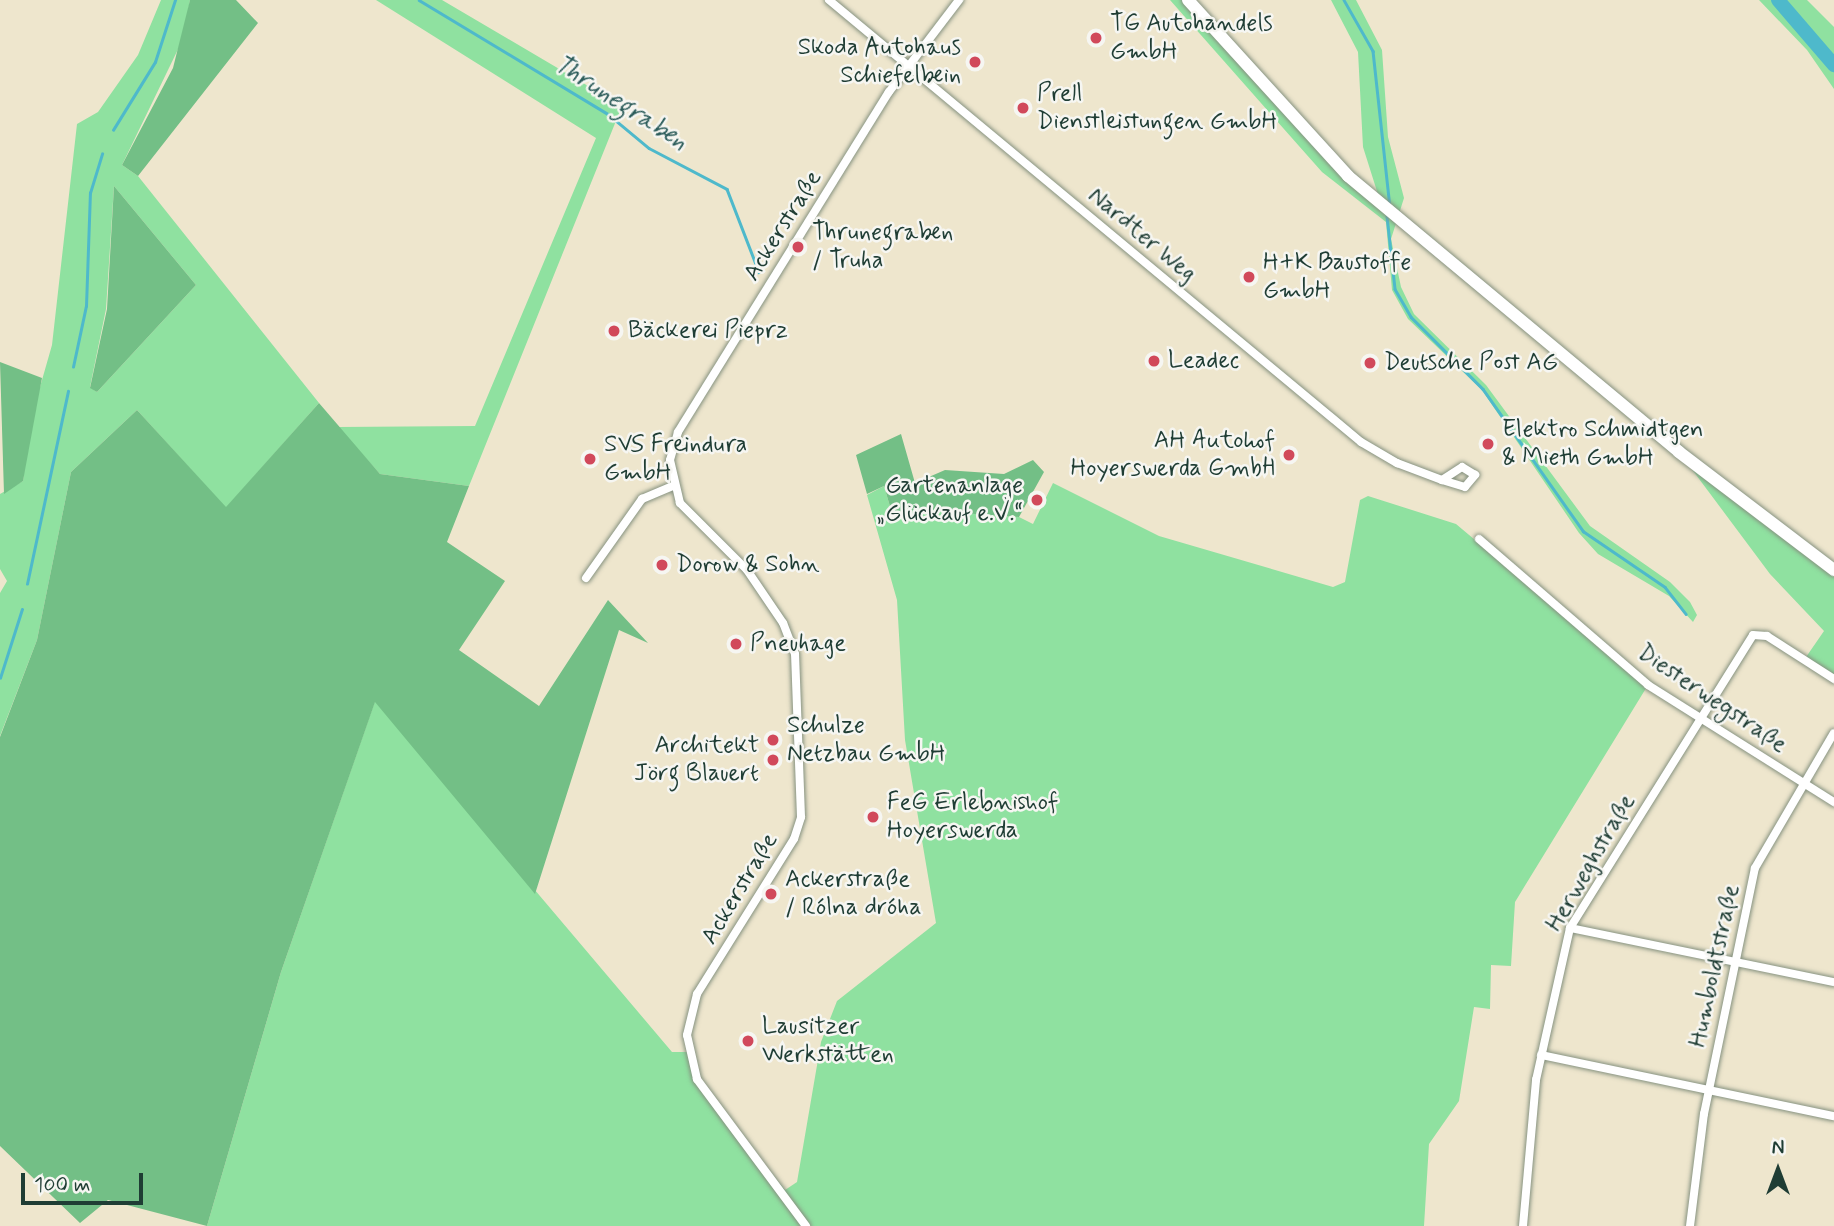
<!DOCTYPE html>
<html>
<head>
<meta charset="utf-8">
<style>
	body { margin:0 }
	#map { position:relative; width:1834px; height:1226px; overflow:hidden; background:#eee6cd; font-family:Mynerve,sans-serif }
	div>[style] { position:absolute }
	.green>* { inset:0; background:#8fe1a0 }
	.forest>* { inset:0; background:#73bf86 }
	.stream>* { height:2.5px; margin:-1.25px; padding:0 1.25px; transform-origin:1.25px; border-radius:1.25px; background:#4eb9cb }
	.river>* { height:14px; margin:-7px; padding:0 7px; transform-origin:7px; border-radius:7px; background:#4eb9cb }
	.roads { filter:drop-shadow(0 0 2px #869280) drop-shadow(0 0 2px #869280) }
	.minor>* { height:8px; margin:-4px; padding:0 4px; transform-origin:4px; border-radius:4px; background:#fff }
	.primary>* { height:12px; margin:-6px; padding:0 6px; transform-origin:6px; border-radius:6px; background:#fff }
	.dots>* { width:19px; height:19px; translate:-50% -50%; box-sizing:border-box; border:4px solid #f6f6f2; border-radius:50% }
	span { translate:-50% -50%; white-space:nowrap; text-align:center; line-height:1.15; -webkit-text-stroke:5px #f6f6f2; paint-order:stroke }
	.poi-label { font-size:24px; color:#1f3d34 }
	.left { translate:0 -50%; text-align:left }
	.right { translate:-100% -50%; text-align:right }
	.street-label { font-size:24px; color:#1f3d34 }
	.water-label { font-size:26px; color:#2b5c5a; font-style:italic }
	.north { position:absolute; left:1743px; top:1135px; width:70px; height:70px; -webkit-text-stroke:5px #f6f6f2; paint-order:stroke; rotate:0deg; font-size:19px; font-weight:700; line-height:28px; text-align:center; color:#1f3d34 }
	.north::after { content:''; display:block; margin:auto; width:24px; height:32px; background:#1f3d34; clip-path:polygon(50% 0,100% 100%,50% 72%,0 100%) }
	.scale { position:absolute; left:21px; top:1173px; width:122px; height:32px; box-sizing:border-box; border:4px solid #1f3d34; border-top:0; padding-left:9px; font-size:21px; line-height:24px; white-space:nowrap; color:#1f3d34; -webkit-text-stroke:5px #f6f6f2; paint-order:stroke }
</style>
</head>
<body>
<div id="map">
	<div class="green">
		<i style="clip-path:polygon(evenodd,161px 0,190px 0,183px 39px,122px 165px,138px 176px,319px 403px,226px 508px,137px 410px,71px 472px,37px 640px,0 736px,0 593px,7px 581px,0 569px,0 494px,23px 481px,30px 422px,52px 345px,77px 124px,98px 112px,138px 55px,161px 0,114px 186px,196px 285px,97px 392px,90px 387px,106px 309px,114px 186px)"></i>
		<i style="clip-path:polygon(376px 0,442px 0,622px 106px,469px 486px,380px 474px,338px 427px,475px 426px,596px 138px)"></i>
		<i style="clip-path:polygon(1170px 0,1188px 0,1381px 204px,1363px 147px,1358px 52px,1331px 0,1356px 0,1382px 50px,1388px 137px,1404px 198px,1391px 239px,1401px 287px,1414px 314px,1486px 385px,1590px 526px,1670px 582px,1690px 602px,1697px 615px,1693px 622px,1669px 596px,1598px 554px,1579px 533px,1482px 390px,1408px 319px,1392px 290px,1386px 222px,1322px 172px)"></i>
		<i style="clip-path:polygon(1759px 0,1807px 0,1834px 27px,1834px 89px,1807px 50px)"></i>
		<i style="clip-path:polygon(1679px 452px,1834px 570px,1834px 679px,1804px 660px,1824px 631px,1770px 574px)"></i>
		<i style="clip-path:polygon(1053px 483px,1159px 536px,1333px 587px,1345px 582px,1360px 500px,1368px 496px,1456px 524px,1648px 685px,1515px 902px,1511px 966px,1491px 965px,1490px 1009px,1474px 1007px,1459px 1101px,1429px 1144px,1424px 1226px,207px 1226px,281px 972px,375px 701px,672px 1052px,688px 1052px,697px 1080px,785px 1190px,797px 1182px,821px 1042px,837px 1001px,936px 923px,905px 740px,897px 600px,867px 495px,884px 486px,894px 520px,918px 510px,1019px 517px,1033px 524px)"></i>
	</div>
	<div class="forest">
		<i style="clip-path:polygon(190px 0,236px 0,258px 23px,138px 176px,122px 165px,173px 68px)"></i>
		<i style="clip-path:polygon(114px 186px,196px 285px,97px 392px,90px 388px,107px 309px)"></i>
		<i style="clip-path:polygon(0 362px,42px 378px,23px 481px,4px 494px)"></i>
		<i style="clip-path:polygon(319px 403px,380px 474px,469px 486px,447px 542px,505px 581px,459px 650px,539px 706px,608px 600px,648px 643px,619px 630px,535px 894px,375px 702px,281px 972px,207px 1226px,108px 1200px,80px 1223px,0 1146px,0 737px,37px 640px,71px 472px,137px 410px,226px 507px)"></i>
		<i style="clip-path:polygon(901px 434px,915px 483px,945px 470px,1004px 474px,1033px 460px,1044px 472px,1019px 517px,918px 510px,894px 520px,884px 486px,867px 494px,856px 455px)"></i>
	</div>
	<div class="stream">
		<i style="left:419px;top:0;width:221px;rotate:31.1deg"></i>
		<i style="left:608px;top:114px;width:53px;rotate:39.7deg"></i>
		<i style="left:649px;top:148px;width:88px;rotate:27.7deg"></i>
		<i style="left:727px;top:189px;width:89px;rotate:68.9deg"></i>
		<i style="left:1344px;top:0;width:59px;rotate:60.4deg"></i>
		<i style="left:1373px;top:51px;width:157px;rotate:83.8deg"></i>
		<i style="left:113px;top:130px;width:80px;rotate:-58.3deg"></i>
		<i style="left:155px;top:62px;width:65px;rotate:-72.1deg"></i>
		<i style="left:1387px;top:216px;width:73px;rotate:83.7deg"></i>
		<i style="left:1395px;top:289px;width:32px;rotate:60deg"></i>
		<i style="left:1411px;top:317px;width:102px;rotate:45deg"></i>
		<i style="left:1483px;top:389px;width:174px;rotate:54.8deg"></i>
		<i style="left:1583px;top:531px;width:99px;rotate:34.3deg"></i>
		<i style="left:1665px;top:587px;width:34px;rotate:52deg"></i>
		<i style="left:73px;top:367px;width:62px;rotate:-78deg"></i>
		<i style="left:86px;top:306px;width:113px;rotate:-88deg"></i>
		<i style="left:90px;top:193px;width:41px;rotate:-72.9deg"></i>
		<i style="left:27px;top:584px;width:197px;rotate:-78deg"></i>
		<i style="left:0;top:678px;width:72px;rotate:-72.3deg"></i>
	</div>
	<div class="river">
		<i style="left:1778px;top:0;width:86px;rotate:49.3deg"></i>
	</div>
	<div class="roads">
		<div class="minor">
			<i style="left:829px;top:0;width:692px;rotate:39.72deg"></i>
			<i style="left:1361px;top:442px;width:42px;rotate:30.3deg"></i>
			<i style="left:1397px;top:463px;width:48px;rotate:20.7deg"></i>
			<i style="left:1442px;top:480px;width:24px;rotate:17deg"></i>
			<i style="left:1465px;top:487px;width:16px;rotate:-50deg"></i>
			<i style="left:1475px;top:475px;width:15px;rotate:-148deg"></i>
			<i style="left:1462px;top:467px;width:24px;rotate:147deg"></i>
			<i style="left:1479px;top:539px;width:223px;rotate:40.8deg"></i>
			<i style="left:1648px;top:685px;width:220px;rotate:32.2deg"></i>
			<i style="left:586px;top:578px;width:97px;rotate:-54.7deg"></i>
			<i style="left:642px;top:499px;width:34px;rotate:-23deg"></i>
			<i style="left:1570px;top:928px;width:269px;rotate:11.6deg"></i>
			<i style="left:1541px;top:1055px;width:299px;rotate:11.8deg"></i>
			<i style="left:806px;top:1226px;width:183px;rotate:-126.6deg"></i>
			<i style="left:697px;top:1079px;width:45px;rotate:-102.8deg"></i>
			<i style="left:687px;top:1035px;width:42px;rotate:-76.3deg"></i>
			<i style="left:697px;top:994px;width:183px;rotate:-58deg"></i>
			<i style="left:794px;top:839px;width:23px;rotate:-72deg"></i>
			<i style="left:801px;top:817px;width:163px;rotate:-92.1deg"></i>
			<i style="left:795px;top:654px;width:33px;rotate:-111deg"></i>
			<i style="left:783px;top:623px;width:64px;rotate:-124.2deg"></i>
			<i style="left:747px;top:570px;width:95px;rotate:-135deg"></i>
			<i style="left:680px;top:503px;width:44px;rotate:-103.1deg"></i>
			<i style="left:670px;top:460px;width:29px;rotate:-74deg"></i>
			<i style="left:678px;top:432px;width:400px;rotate:-58.2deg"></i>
			<i style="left:889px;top:92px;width:116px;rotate:-52.7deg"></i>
			<i style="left:1523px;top:1226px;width:147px;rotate:-84.9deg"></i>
			<i style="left:1536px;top:1080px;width:156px;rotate:-77.4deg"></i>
			<i style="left:1570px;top:928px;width:345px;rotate:-58deg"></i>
			<i style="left:1753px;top:635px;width:14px;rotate:4deg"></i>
			<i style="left:1767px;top:636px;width:80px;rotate:32.7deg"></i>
			<i style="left:1690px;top:1226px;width:113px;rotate:-82.9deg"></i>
			<i style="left:1704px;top:1114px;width:251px;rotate:-78.3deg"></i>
			<i style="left:1755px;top:868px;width:156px;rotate:-59.7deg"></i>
		</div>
		<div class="primary">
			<i style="left:1188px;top:0;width:238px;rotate:47.7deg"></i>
			<i style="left:1348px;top:176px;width:431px;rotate:39.8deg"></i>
			<i style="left:1679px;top:452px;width:195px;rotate:37.3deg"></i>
		</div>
	</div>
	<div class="dots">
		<i style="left:1096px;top:38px;background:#d1495b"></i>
		<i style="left:975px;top:62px;background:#d1495b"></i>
		<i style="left:1023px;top:108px;background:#d1495b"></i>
		<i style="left:798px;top:247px;background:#d1495b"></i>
		<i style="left:1249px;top:277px;background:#d1495b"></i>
		<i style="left:614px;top:331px;background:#d1495b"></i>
		<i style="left:1154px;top:361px;background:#d1495b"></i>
		<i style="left:1370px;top:363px;background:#d1495b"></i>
		<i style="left:1488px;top:444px;background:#d1495b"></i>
		<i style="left:1289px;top:455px;background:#d1495b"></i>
		<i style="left:590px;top:459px;background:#d1495b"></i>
		<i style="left:1037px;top:500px;background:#d1495b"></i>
		<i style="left:662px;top:565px;background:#d1495b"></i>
		<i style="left:736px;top:644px;background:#d1495b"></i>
		<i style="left:773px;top:740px;background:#d1495b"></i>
		<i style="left:773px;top:760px;background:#d1495b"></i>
		<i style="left:873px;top:817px;background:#d1495b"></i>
		<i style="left:771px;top:894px;background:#d1495b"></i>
		<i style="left:748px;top:1041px;background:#d1495b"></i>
	</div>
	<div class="poi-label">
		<span class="left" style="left:1110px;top:38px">TG Autohandels<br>GmbH</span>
		<span class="right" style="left:961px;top:62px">Skoda Autohaus<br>Schiefelbein</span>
		<span class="left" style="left:1037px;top:108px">Prell<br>Dienstleistungen GmbH</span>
		<span class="left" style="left:812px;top:247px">Thrunegraben<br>/ Truha</span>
		<span class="left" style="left:1263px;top:277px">H+K Baustoffe<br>GmbH</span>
		<span class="left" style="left:628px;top:331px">Bäckerei Pieprz</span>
		<span class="left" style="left:1168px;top:361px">Leadec</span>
		<span class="left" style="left:1384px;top:363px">Deutsche Post AG</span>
		<span class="left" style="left:1502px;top:444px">Elektro Schmidtgen<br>&amp; Mieth GmbH</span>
		<span class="right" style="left:1275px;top:455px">AH Autohof<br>Hoyerswerda GmbH</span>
		<span class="left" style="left:604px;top:459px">SVS Freindura<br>GmbH</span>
		<span class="right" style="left:1023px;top:500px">Gartenanlage<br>„Glückauf e.V.“</span>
		<span class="left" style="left:676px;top:565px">Dorow &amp; Sohn</span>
		<span class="left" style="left:750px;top:644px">Pneuhage</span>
		<span class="left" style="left:787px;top:740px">Schulze<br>Netzbau GmbH</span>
		<span class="right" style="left:759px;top:760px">Architekt<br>Jörg Blauert</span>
		<span class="left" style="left:887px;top:817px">FeG Erlebnishof<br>Hoyerswerda</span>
		<span class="left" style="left:785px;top:894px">Ackerstraße<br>/ Rólna dróha</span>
		<span class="left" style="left:762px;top:1041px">Lausitzer<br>Werkstätten</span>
	</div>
	<div class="street-label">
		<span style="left:783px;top:226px;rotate:-58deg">Ackerstraße</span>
		<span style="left:1142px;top:235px;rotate:40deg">Nardter Weg</span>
		<span style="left:1712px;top:699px;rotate:34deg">Diesterwegstraße</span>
		<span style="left:1591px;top:863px;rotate:-60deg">Herweghstraße</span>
		<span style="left:740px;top:889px;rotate:-59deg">Ackerstraße</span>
		<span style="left:1715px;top:966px;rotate:-78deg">Humboldtstraße</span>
	</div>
	<div class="water-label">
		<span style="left:620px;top:104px;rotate:33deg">Thrunegraben</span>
	</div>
	<div class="north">N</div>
	<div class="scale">100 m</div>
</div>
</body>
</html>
